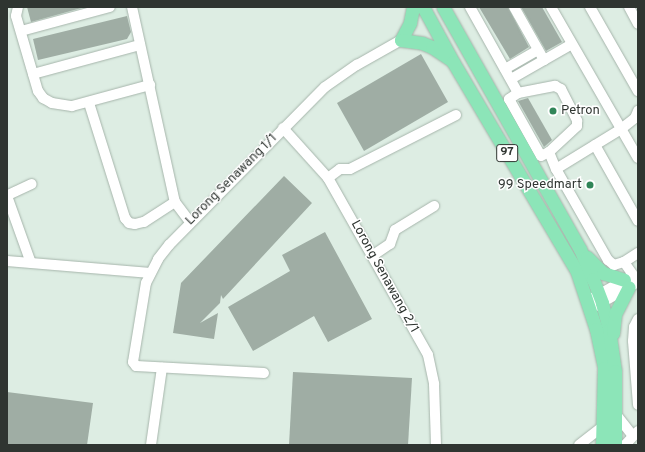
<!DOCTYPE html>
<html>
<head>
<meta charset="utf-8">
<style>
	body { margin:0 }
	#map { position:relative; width:645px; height:452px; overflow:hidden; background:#ddede3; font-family:Overpass,sans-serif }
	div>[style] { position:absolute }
	.building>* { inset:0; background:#9fada4 }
	.roads { filter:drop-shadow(0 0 1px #a6b5ab) drop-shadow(0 0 1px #a6b5ab) }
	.minor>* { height:10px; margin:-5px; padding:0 5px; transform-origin:5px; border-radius:5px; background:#fff }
	.major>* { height:13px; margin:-6.5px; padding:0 6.5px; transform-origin:6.5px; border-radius:6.5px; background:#8ce5b8 }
	.dots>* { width:11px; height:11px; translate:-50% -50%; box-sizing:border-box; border:2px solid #fff; border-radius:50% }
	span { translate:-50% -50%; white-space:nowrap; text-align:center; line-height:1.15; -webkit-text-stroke:3px #fff; paint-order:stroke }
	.shield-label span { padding:1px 3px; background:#fff; border:1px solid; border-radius:3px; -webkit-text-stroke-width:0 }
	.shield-label { font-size:12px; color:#2f3531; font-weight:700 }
	.poi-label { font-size:13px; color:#2f3531 }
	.left { translate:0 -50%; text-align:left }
	.right { translate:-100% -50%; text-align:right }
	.street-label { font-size:13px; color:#2f3531 }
	.frame { position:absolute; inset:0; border:8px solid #2f3531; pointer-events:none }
</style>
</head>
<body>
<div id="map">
	<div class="building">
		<i style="clip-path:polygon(27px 7px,85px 7px,31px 22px)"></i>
		<i style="clip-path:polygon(479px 7px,508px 7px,529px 47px,510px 59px)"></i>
		<i style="clip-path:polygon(521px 7px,542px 7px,562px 42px,546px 51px)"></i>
		<i style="clip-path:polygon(127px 16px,131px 32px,127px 39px,38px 60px,33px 39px)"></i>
		<i style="clip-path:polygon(421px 54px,448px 102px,364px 151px,337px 103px)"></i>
		<i style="clip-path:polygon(528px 98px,552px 140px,544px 147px,518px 101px)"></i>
		<i style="clip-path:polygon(284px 176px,312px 203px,223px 299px,221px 295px,220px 303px,200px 323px,218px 313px,214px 339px,173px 333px,181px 283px)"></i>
		<i style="clip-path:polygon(325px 232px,372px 319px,328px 342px,314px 316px,253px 351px,228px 307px,290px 271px,282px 255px)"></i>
		<i style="clip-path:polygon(293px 372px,412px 378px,408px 445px,289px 445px)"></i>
		<i style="clip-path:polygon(7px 392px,93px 403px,87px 445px,7px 445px)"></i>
	</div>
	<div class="roads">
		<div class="minor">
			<i style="left:18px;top:7px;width:9px;rotate:103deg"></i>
			<i style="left:16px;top:16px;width:78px;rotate:73.7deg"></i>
			<i style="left:38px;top:91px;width:9px;rotate:54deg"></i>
			<i style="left:43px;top:98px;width:10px;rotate:29deg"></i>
			<i style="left:52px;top:103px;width:20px;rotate:9deg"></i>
			<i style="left:72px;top:106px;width:81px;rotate:-15.1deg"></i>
			<i style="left:132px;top:7px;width:200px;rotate:77.6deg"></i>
			<i style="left:175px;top:202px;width:25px;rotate:53deg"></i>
			<i style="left:470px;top:7px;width:98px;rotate:60.8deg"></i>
			<i style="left:518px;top:93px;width:11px;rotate:146deg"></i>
			<i style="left:509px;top:99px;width:65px;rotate:60.7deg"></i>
			<i style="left:541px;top:156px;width:9px;rotate:-27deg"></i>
			<i style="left:549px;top:152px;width:18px;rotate:68deg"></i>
			<i style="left:556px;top:169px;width:105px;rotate:60.3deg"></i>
			<i style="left:608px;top:260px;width:8px;rotate:40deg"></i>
			<i style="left:614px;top:265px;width:10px;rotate:-17deg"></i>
			<i style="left:624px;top:262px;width:16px;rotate:55deg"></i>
			<i style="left:514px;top:7px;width:61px;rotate:60.5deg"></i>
			<i style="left:551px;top:7px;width:174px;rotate:60.1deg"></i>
			<i style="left:590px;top:7px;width:97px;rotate:60.3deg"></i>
			<i style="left:629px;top:7px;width:19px;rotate:62deg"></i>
			<i style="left:21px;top:31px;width:92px;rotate:-15.1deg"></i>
			<i style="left:505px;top:69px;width:38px;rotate:-30deg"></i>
			<i style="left:33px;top:74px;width:111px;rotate:-15.2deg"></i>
			<i style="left:511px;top:79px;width:70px;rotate:-29.8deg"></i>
			<i style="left:518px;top:93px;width:38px;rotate:-11deg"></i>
			<i style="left:555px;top:86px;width:7px;rotate:27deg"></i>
			<i style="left:561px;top:89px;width:36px;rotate:63deg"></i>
			<i style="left:577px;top:121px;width:5px;rotate:90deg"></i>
			<i style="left:577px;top:126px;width:38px;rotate:137deg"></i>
			<i style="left:89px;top:103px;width:121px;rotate:72.6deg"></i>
			<i style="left:125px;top:218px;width:6px;rotate:51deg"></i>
			<i style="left:129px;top:223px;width:6px;rotate:9deg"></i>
			<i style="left:135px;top:224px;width:9px;rotate:-13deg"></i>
			<i style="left:144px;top:222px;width:37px;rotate:-33deg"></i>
			<i style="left:283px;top:128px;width:67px;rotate:48deg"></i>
			<i style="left:328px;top:178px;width:203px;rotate:60.5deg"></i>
			<i style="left:428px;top:355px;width:30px;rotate:78deg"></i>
			<i style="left:434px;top:384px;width:61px;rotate:88.1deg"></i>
			<i style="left:595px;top:145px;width:87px;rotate:60.5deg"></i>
			<i style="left:556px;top:169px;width:76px;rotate:-31.6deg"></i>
			<i style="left:621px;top:129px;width:18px;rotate:-38deg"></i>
			<i style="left:635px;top:118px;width:8px;rotate:-67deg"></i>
			<i style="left:328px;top:178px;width:15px;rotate:-37deg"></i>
			<i style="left:340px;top:169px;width:10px"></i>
			<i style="left:350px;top:169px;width:119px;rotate:-27deg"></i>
			<i style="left:8px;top:195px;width:26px;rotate:-25deg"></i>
			<i style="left:7px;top:196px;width:71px;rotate:70.3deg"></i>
			<i style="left:372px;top:256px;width:22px;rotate:-34deg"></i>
			<i style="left:390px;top:244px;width:15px;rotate:-70deg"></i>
			<i style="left:395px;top:230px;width:46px;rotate:-31.6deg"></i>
			<i style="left:7px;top:261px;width:144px;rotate:4.8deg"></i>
			<i style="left:624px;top:262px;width:17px;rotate:-33deg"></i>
			<i style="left:587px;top:301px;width:47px;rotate:-29.3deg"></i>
			<i style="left:596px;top:306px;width:48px;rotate:-29.7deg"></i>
			<i style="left:638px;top:319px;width:9px;rotate:117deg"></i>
			<i style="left:634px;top:327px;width:14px;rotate:94deg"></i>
			<i style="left:633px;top:341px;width:64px;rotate:85.5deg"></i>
			<i style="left:264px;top:373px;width:128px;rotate:-176.9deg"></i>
			<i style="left:136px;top:366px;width:5px;rotate:-127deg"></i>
			<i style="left:133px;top:362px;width:80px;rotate:-80.7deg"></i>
			<i style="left:146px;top:283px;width:27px;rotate:-63deg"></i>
			<i style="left:158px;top:259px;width:18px;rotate:-52deg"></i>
			<i style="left:169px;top:245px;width:222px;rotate:-45.4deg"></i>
			<i style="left:325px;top:87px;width:39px;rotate:-35deg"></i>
			<i style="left:357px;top:65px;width:51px;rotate:-29.6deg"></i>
			<i style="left:615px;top:413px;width:29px;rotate:52deg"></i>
			<i style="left:151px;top:445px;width:78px;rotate:-81.9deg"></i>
			<i style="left:579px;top:445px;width:31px;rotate:-38deg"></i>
			<i style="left:625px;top:445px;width:19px;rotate:-47deg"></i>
		</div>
		<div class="major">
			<i style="left:413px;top:7px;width:16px;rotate:101deg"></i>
			<i style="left:410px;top:23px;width:19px;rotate:118deg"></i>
			<i style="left:401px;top:40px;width:21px;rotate:8deg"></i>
			<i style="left:422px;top:43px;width:11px;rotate:22deg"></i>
			<i style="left:432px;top:47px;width:22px;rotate:34deg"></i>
			<i style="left:423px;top:7px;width:63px;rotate:61.4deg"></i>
			<i style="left:453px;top:62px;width:244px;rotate:59.4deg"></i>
			<i style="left:577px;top:272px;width:60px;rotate:71.6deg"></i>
			<i style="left:596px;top:329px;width:40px;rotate:78deg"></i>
			<i style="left:604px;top:368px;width:77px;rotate:91.5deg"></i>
			<i style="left:443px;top:7px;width:278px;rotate:60.5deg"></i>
			<i style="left:580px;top:249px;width:33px;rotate:67deg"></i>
			<i style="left:593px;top:279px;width:26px;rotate:69deg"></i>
			<i style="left:602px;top:303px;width:28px;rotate:75deg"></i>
			<i style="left:609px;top:330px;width:41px;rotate:81.7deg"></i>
			<i style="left:615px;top:371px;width:74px;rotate:90deg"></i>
			<i style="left:587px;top:257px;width:23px;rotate:45deg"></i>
			<i style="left:603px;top:273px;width:22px;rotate:18deg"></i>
			<i style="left:613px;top:333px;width:19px;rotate:-84deg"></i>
			<i style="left:615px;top:314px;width:30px;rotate:-63deg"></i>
		</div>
	</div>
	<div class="dots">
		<i style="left:553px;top:111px;background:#308558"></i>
		<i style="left:590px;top:185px;background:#308558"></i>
	</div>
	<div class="shield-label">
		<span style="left:507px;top:153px">97</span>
	</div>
	<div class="poi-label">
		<span class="left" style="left:561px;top:111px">Petron</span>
		<span class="right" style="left:582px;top:185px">99 Speedmart</span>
	</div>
	<div class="street-label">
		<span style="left:232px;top:180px;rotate:-45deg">Lorong Senawang 1/1</span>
		<span style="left:384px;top:277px;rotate:61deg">Lorong Senawang 2/1</span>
	</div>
	<div class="frame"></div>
</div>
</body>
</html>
